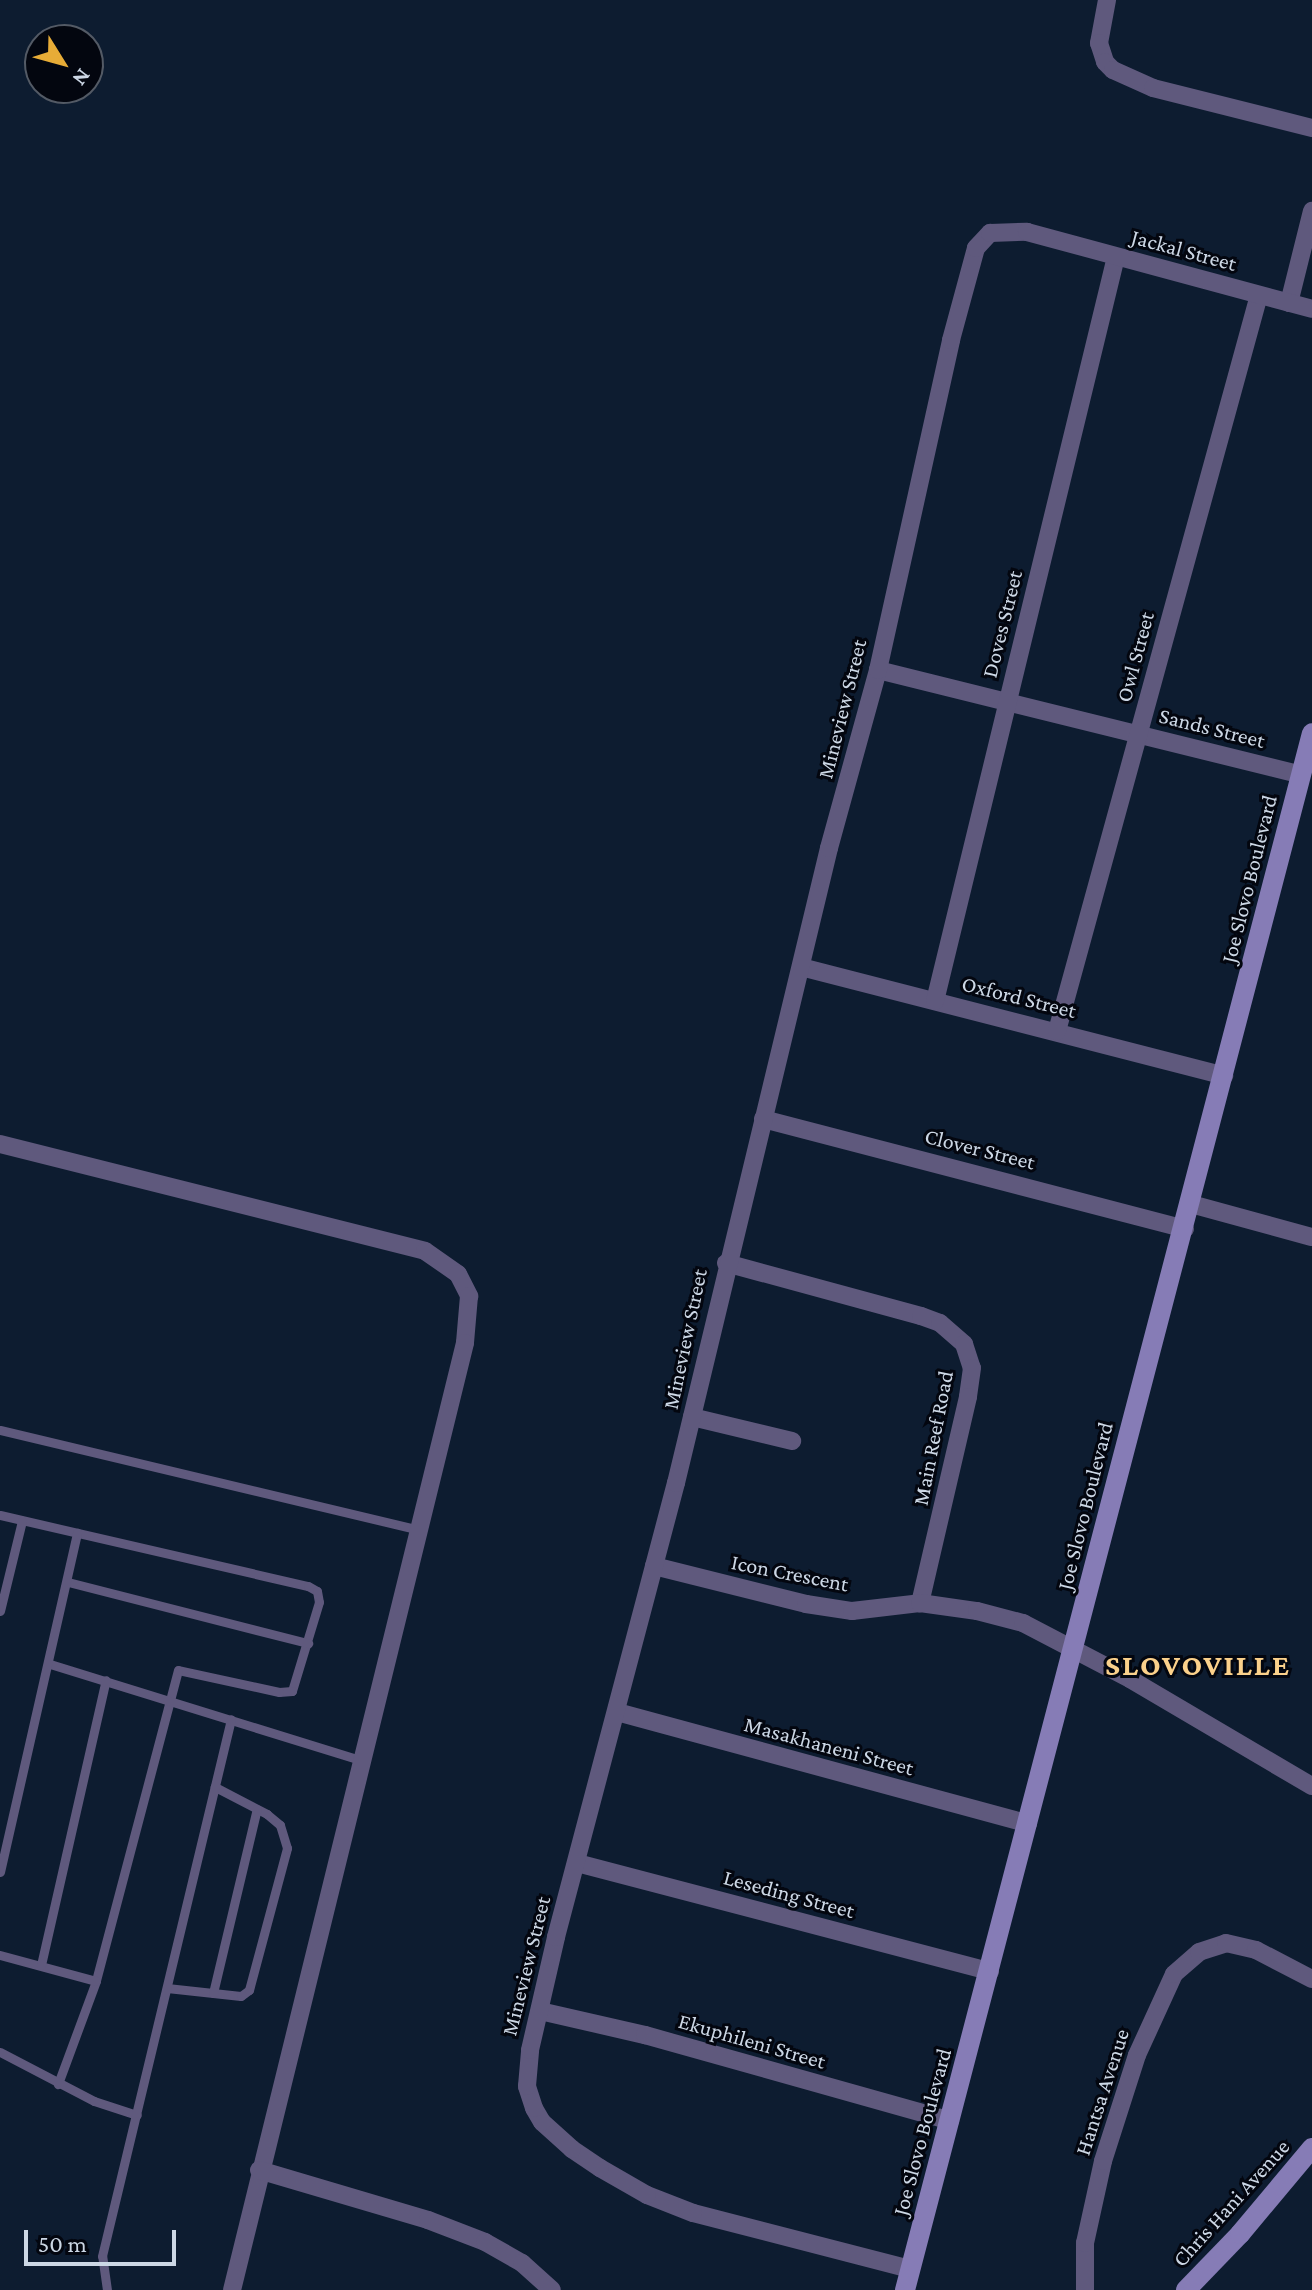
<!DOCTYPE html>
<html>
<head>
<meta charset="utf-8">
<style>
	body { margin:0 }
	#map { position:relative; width:1312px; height:2290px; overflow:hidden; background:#0d1c30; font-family:"Crimson Pro",serif }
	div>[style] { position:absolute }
	.lane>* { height:9px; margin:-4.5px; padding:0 4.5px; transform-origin:4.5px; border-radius:4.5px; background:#5f597d }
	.street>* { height:18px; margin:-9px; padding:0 9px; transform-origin:9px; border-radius:9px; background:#5f597d }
	.secondary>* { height:20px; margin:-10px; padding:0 10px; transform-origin:10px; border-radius:10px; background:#867cb6 }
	span { translate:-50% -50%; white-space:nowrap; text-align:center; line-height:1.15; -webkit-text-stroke:6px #03060f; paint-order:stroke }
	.street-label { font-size:22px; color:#ccd7e5 }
	.district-label { font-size:30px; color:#fbd18b; font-weight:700; letter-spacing:2px }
	.north { position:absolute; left:24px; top:24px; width:80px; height:80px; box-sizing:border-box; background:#03060f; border:2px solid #535a65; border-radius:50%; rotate:127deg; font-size:22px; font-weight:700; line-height:32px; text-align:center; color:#ccd7e5 }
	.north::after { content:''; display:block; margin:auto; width:28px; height:36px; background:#e7ac37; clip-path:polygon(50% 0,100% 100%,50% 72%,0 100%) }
	.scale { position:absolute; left:24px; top:2230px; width:152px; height:36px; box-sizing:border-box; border:4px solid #ccd7e5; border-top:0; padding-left:10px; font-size:24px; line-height:28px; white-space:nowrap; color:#ccd7e5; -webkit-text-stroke:6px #03060f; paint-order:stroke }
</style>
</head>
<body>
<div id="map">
	<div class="lane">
		<i style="left:0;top:1430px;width:432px;rotate:13.4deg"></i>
		<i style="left:0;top:1515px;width:316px;rotate:13deg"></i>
		<i style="left:308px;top:1586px;width:10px;rotate:29deg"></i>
		<i style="left:317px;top:1591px;width:11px;rotate:80deg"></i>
		<i style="left:319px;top:1602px;width:93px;rotate:106.9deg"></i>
		<i style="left:292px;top:1691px;width:13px;rotate:176deg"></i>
		<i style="left:279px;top:1692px;width:103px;rotate:-167.7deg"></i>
		<i style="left:178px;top:1670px;width:322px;rotate:104.8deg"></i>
		<i style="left:96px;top:1981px;width:110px;rotate:110.3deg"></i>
		<i style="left:68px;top:1582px;width:248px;rotate:14.3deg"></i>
		<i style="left:0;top:1611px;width:93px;rotate:-76.3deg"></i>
		<i style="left:50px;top:1664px;width:328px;rotate:17.2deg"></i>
		<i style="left:0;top:1872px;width:348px;rotate:-77.2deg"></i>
		<i style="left:0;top:1955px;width:99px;rotate:15.2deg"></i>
		<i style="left:41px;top:1965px;width:292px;rotate:-77.2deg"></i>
		<i style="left:167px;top:1988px;width:74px;rotate:6.2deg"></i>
		<i style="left:241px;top:1996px;width:10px;rotate:-37deg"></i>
		<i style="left:249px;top:1990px;width:147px;rotate:-75deg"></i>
		<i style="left:287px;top:1848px;width:24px;rotate:-107deg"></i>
		<i style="left:280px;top:1825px;width:17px;rotate:-140deg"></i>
		<i style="left:267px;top:1814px;width:59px;rotate:-152.6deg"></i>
		<i style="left:213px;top:1993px;width:189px;rotate:-76.6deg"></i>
		<i style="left:0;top:2052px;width:106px;rotate:27.5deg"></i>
		<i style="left:94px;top:2101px;width:45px;rotate:18deg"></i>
		<i style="left:107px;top:2290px;width:34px;rotate:-98deg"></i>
		<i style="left:102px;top:2256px;width:552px;rotate:-76.49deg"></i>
	</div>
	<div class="street">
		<i style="left:1107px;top:0;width:44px;rotate:100.5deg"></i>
		<i style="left:1099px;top:43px;width:20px;rotate:72deg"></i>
		<i style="left:1105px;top:62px;width:11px;rotate:45deg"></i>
		<i style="left:1113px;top:70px;width:44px;rotate:24.2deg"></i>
		<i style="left:1153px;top:88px;width:164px;rotate:14.1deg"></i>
		<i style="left:1289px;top:303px;width:95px;rotate:-76deg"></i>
		<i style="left:878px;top:670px;width:436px;rotate:13.9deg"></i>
		<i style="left:801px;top:967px;width:437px;rotate:14.4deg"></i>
		<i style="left:935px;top:1001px;width:766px;rotate:-76.33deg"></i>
		<i style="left:1057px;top:1031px;width:763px;rotate:-74.65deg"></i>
		<i style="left:763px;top:1119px;width:436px;rotate:14.6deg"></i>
		<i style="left:0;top:1144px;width:438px;rotate:14.1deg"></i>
		<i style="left:425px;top:1251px;width:40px;rotate:34.9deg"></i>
		<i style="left:458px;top:1274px;width:25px;rotate:63deg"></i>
		<i style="left:469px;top:1296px;width:47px;rotate:94.9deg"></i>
		<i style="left:465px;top:1343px;width:975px;rotate:103.82deg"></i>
		<i style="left:1191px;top:1204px;width:125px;rotate:15.3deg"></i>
		<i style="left:726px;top:1263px;width:202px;rotate:15.2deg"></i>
		<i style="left:921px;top:1316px;width:20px;rotate:20deg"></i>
		<i style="left:940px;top:1323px;width:32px;rotate:41deg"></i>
		<i style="left:964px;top:1344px;width:25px;rotate:72deg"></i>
		<i style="left:972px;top:1368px;width:29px;rotate:98deg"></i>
		<i style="left:968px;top:1397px;width:212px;rotate:103.1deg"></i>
		<i style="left:692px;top:1417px;width:103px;rotate:13.5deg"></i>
		<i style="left:654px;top:1566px;width:157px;rotate:14deg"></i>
		<i style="left:806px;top:1604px;width:47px;rotate:8.7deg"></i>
		<i style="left:852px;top:1611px;width:68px;rotate:-6.7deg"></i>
		<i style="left:920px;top:1603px;width:58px;rotate:8deg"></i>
		<i style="left:977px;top:1611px;width:48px;rotate:14.6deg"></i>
		<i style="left:1023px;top:1623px;width:121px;rotate:27.6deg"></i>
		<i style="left:1130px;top:1679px;width:211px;rotate:30.5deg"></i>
		<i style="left:617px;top:1712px;width:426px;rotate:15.2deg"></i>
		<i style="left:577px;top:1863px;width:427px;rotate:14.7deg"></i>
		<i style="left:540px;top:2011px;width:108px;rotate:12.9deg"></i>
		<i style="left:645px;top:2035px;width:317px;rotate:15.7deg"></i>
		<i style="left:259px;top:2170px;width:176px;rotate:16.5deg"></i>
		<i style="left:428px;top:2220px;width:61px;rotate:21.1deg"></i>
		<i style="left:485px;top:2242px;width:43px;rotate:29.6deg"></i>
		<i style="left:522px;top:2263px;width:40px;rotate:42deg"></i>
		<i style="left:910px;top:2269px;width:224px;rotate:-165.5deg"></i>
		<i style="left:693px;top:2213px;width:49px;rotate:-158.6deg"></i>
		<i style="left:647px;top:2195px;width:54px;rotate:-150.1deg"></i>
		<i style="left:600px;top:2168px;width:34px;rotate:-146deg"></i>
		<i style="left:572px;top:2149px;width:40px;rotate:-138deg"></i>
		<i style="left:542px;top:2122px;width:16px;rotate:-120deg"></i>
		<i style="left:534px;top:2108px;width:23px;rotate:-108deg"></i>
		<i style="left:527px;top:2086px;width:36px;rotate:-85deg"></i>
		<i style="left:530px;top:2050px;width:116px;rotate:-77deg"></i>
		<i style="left:556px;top:1937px;width:470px;rotate:-75.2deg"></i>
		<i style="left:676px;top:1483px;width:653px;rotate:-76.45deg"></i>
		<i style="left:829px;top:848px;width:185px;rotate:-74.6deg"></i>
		<i style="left:878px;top:670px;width:338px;rotate:-77.5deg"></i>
		<i style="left:951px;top:340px;width:95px;rotate:-74.8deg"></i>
		<i style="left:976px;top:248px;width:21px;rotate:-47deg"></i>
		<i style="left:990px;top:233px;width:37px;rotate:-2deg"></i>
		<i style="left:1027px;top:232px;width:295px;rotate:15.1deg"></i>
		<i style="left:1085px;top:2290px;width:47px;rotate:-90deg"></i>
		<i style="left:1085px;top:2243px;width:84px;rotate:-77.6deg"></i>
		<i style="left:1103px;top:2161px;width:111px;rotate:-72.2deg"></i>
		<i style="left:1137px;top:2055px;width:89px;rotate:-65.4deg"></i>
		<i style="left:1174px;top:1974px;width:33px;rotate:-41deg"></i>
		<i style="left:1199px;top:1952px;width:28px;rotate:-18deg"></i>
		<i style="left:1226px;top:1943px;width:31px;rotate:13deg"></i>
		<i style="left:1256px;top:1950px;width:63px;rotate:27.4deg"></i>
	</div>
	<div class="secondary">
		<i style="left:905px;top:2290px;width:1609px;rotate:-75.35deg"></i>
		<i style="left:1186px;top:2290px;width:78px;rotate:-46deg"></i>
		<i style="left:1240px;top:2234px;width:112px;rotate:-50.1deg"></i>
	</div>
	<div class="street-label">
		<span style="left:1184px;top:250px;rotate:15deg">Jackal Street</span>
		<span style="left:1002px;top:624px;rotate:-76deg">Doves Street</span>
		<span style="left:1135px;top:657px;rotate:-75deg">Owl Street</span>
		<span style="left:842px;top:709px;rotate:-76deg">Mineview Street</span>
		<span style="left:1212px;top:728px;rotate:14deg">Sands Street</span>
		<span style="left:1249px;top:879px;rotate:-76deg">Joe Slovo Boulevard</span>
		<span style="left:1019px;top:997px;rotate:14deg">Oxford Street</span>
		<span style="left:980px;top:1149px;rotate:14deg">Clover Street</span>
		<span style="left:685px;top:1339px;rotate:-78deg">Mineview Street</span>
		<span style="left:933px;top:1438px;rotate:-79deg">Main Reef Road</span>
		<span style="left:1085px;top:1506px;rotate:-76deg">Joe Slovo Boulevard</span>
		<span style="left:790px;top:1573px;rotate:11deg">Icon Crescent</span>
		<span style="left:829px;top:1746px;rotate:15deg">Masakhaneni Street</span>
		<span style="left:789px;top:1894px;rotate:15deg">Leseding Street</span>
		<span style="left:526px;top:1966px;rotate:-76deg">Mineview Street</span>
		<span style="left:752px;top:2041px;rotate:16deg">Ekuphileni Street</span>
		<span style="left:1102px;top:2092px;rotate:-72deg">Hantsa Avenue</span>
		<span style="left:922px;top:2132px;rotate:-75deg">Joe Slovo Boulevard</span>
		<span style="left:1231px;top:2203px;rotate:-48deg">Chris Hani Avenue</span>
	</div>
	<div class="district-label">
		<span style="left:1198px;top:1665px">SLOVOVILLE</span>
	</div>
	<div class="north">N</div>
	<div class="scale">50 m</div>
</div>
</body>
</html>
